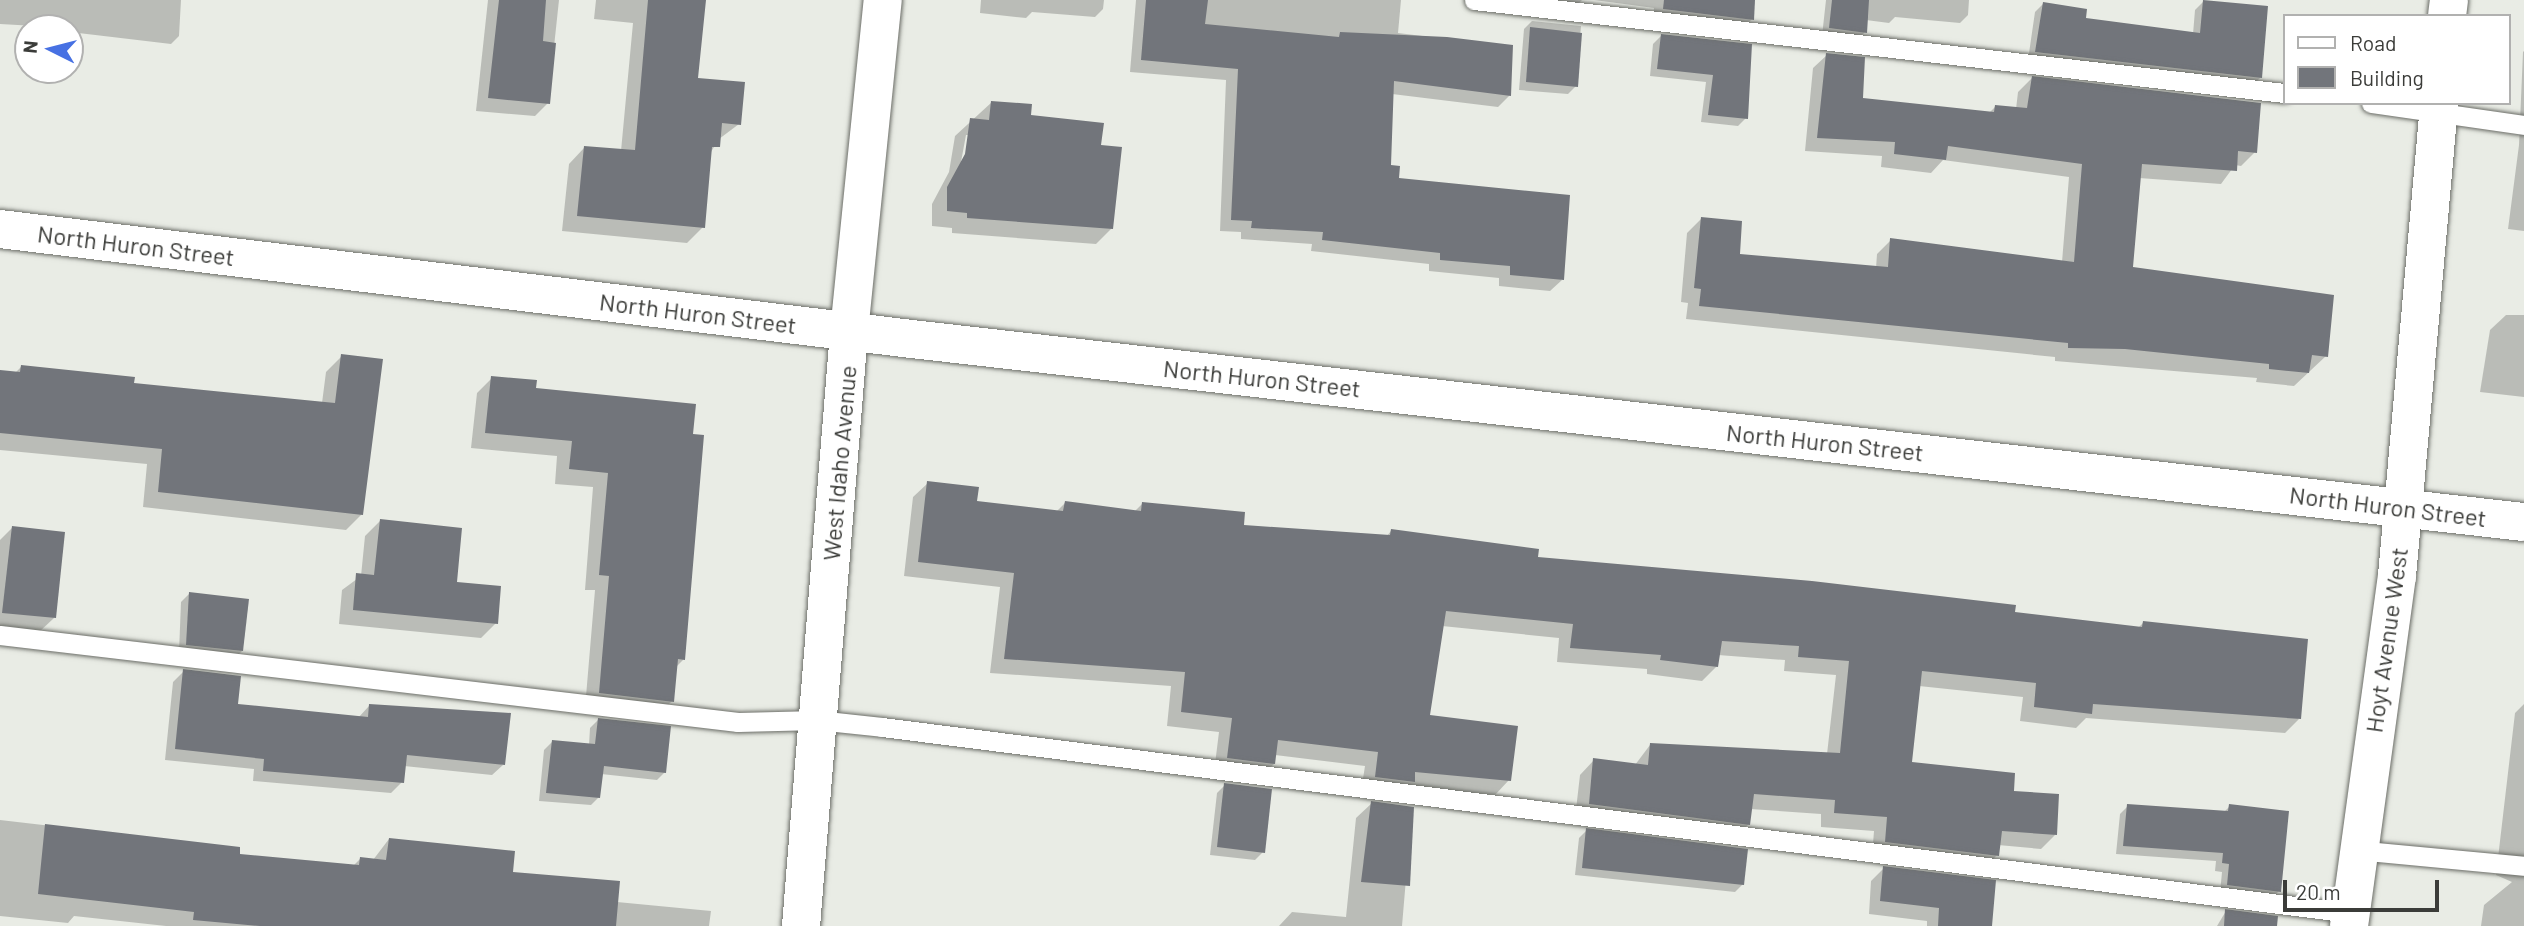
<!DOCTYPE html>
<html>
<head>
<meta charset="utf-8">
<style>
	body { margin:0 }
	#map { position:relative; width:2524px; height:926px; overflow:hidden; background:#e9ece5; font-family:Barlow,sans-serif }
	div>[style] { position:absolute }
	.shadow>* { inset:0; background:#0003 }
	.building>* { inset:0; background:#72757b }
	.roads { filter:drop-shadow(0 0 2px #6b6d67) drop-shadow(0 0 2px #6b6d67) }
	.lane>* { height:19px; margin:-9.5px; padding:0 9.5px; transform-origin:9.5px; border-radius:9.5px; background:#fff }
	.street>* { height:38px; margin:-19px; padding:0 19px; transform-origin:19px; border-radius:19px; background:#fff }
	span { translate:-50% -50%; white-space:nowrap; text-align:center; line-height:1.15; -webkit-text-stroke:7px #fff; paint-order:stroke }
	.street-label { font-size:24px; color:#3b3c39 }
	.legend { position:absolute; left:2283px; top:14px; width:228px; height:91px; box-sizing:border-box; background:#fff; border:2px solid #b1b1b0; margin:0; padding:9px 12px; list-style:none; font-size:21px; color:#3b3c39 }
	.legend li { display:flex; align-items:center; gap:14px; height:35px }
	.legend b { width:35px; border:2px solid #b1b1b0 }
	.north { position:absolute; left:14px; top:14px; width:70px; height:70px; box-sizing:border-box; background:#fff; border:2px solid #b1b1b0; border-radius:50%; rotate:276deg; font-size:19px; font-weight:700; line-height:28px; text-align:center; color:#3b3c39 }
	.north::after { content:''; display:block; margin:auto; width:24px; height:32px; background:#4771e3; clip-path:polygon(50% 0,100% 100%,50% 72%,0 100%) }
	.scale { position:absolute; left:2283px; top:880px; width:156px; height:32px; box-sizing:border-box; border:4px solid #3b3c39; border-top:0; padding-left:9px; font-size:21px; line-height:24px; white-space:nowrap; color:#3b3c39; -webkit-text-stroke:5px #fff; paint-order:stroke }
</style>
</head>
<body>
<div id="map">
	<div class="shadow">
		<i style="clip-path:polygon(0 0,181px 0,179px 36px,171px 44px,70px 32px,70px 28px,0 24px)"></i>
		<i style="clip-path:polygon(488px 0,559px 0,548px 103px,535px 116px,476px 111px)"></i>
		<i style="clip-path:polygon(596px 0,704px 0,696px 79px,739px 124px,719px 139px,709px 155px,703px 227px,687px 243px,562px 231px,569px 164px,584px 148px,621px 151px,633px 23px,594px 19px)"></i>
		<i style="clip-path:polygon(981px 0,1104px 0,1103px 9px,1095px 17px,1032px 12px,1026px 18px,980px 13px)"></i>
		<i style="clip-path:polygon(1136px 0,1401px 0,1398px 33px,1512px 47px,1510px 95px,1498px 107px,1392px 94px,1389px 167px,1397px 179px,1562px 280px,1550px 291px,1499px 286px,1499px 278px,1429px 271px,1429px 264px,1311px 251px,1312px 244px,1241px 239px,1241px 232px,1220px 231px,1226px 80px,1130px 72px)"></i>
		<i style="clip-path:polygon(1522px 0,1582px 0,1571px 11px)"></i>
		<i style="clip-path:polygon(1594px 0,1753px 0,1752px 19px,1740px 31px,1652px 21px,1654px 8px)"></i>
		<i style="clip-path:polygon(1826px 0,1969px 0,1968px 15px,1960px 23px,1895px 17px,1889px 23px,1866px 20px,1865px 32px,1857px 40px,1822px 36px)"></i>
		<i style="clip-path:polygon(2203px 2px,2261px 77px,2253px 85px,2028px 60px,2035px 12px,2043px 4px,2084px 20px,2193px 34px,2195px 10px)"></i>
		<i style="clip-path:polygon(1532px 21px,1581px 26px,1576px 86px,1568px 94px,1519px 90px,1524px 29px)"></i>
		<i style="clip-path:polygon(1661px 36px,1750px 46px,1746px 118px,1738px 126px,1701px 122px,1706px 82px,1650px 76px,1653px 44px)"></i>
		<i style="clip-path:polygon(2523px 52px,2524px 51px,2524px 231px,2508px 229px,2519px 145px)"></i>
		<i style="clip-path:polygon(1827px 55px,1861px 100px,1989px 113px,1995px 107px,2016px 109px,2018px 92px,2032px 78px,2255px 152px,2241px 166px,2235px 165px,2221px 184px,2139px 178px,2131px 268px,2326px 356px,2294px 386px,2256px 382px,2257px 378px,2055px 361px,2055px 357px,1686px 319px,1688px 303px,1681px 302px,1687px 233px,1701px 219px,1738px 256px,1876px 268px,1877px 254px,1891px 240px,2062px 262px,2069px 177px,1943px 160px,1931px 173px,1881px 167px,1882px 156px,1805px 151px,1813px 68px)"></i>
		<i style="clip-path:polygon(evenodd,992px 102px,1099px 146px,1112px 228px,1096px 244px,952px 233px,952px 228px,932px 226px,932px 204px,949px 172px,955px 136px,992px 102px,966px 135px,969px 135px,965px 163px,961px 162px,966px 135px)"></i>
		<i style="clip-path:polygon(2506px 315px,2524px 315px,2524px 397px,2480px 392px,2490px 330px)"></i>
		<i style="clip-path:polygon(342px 356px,362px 514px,346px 530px,143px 507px,147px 464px,0 450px,0 372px,15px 373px,21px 367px,132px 384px,322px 403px,326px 372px)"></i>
		<i style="clip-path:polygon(492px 378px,691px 436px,684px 659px,676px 667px,672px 701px,657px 716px,585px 708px,595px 590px,585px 590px,593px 487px,555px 484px,557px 456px,471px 448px,477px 393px)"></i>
		<i style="clip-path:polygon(928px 483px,975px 502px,1056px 512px,1065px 503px,1134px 512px,1143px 503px,1242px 526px,1386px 537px,1391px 531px,1536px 559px,2137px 629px,2143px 623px,2299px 719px,2285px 733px,2086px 718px,2076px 728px,2020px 721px,2023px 697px,1919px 686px,1911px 764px,2012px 792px,2055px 835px,2041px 849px,1998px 845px,1997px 855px,1983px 870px,1872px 856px,1874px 831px,1821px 827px,1821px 814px,1750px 809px,1749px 824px,1734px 838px,1575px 818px,1580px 775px,1594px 760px,1635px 765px,1650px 745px,1827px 754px,1836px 675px,1784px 671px,1785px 660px,1718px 655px,1717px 666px,1702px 681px,1647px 674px,1647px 669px,1557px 662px,1559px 638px,1442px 626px,1428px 716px,1509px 780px,1495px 795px,1408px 787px,1361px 791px,1365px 766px,1275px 755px,1274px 764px,1259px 778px,1214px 772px,1219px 732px,1167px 726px,1171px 686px,990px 673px,1000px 587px,904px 576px,913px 497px)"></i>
		<i style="clip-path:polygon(380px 521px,496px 623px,481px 638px,339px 624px,342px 590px,361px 576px,365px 536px)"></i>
		<i style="clip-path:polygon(12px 528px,54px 618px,38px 633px,0 629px,0 540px)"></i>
		<i style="clip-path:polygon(189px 594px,242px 651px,234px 659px,179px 652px,181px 602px)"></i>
		<i style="clip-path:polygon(184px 671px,236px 706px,358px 718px,369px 706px,503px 765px,492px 775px,404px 766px,402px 782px,391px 793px,253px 781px,254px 769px,165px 760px,173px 682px)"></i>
		<i style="clip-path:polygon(2524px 704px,2524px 926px,2481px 926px,2484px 905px,2512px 882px,2496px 875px,2515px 713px)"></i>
		<i style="clip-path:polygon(598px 720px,665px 772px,657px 780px,601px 774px,599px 797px,591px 805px,539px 801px,544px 750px,552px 742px,589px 745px,590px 728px)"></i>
		<i style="clip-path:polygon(1225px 785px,1263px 852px,1255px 860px,1210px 855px,1217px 793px)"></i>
		<i style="clip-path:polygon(1372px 803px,1412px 808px,1402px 926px,1279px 926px,1292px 912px,1346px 917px,1356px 818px)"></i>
		<i style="clip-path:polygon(2128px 806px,2224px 812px,2230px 806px,2279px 891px,2271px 899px,2220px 893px,2222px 872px,2215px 871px,2216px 861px,2116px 854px,2120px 814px)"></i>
		<i style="clip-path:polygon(0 820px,164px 839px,238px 855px,353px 866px,360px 859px,373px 860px,389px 839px,617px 902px,711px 911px,709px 926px,166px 926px,74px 916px,68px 923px,0 916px)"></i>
		<i style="clip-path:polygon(1587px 830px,1743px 884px,1735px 892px,1575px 875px,1579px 838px)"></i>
		<i style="clip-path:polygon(1884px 868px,1990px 926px,1927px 926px,1927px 921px,1869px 914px,1871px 881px)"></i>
		<i style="clip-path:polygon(2226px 911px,2277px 926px,2217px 926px)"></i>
	</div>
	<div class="building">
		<i style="clip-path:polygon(499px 0,546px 0,543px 41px,556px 43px,550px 104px,488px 98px)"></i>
		<i style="clip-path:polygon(648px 0,706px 0,698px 78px,745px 82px,741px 125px,722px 123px,720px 147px,712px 147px,705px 228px,577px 216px,584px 146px,635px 150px)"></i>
		<i style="clip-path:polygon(1146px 0,1208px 0,1205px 24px,1339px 37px,1340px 32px,1447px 37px,1513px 45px,1511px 96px,1394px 81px,1391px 165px,1400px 166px,1399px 178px,1570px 195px,1564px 280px,1510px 275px,1510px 266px,1440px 260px,1440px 253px,1322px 240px,1323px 232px,1251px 228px,1252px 221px,1231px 220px,1238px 69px,1141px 60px)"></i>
		<i style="clip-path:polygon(1664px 0,1755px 0,1754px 20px,1663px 9px)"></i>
		<i style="clip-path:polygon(1832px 0,1869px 0,1867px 33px,1829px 28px)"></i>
		<i style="clip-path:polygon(2203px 0,2268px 6px,2262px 78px,2035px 52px,2043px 2px,2087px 9px,2086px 18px,2200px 33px)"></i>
		<i style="clip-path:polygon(1530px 27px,1582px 33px,1578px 87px,1526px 82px)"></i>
		<i style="clip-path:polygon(1661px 34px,1752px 44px,1748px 119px,1708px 115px,1713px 75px,1657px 69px)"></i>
		<i style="clip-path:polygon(1826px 53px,1865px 57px,1863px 98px,1994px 112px,1995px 105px,2027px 108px,2032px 76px,2261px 103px,2257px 153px,2238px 151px,2237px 171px,2142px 164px,2133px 267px,2334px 295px,2328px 357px,2312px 355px,2309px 373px,2269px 369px,2269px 364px,2125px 349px,2068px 348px,2068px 343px,1699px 306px,1701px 289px,1694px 288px,1701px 217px,1742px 221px,1740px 254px,1888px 267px,1890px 238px,2074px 262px,2082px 164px,1948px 146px,1946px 160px,1894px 154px,1895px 142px,1817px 138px)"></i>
		<i style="clip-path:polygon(991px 101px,1032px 104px,1031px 115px,1104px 123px,1101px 145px,1122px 147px,1113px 229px,967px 218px,967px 213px,947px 211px,947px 187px,965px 154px,970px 118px,989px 120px)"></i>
		<i style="clip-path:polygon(341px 354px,383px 359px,363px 515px,158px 492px,162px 449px,0 433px,0 370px,20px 372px,21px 365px,135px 377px,134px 383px,335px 403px)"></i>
		<i style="clip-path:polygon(491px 376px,537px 380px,536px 388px,696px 404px,693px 434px,704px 435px,685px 660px,678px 659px,674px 702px,599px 693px,609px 576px,599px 575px,608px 473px,569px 469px,572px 441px,485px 433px)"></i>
		<i style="clip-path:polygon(927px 481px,979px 487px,977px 501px,1063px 511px,1065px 501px,1141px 511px,1142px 502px,1245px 512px,1244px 525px,1390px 535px,1391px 529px,1539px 549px,1538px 557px,1812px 581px,2016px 605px,2015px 612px,2142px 627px,2143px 621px,2308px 639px,2301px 719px,2093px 704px,2092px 714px,2034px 707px,2036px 683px,1922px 671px,1912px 762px,2015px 773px,2014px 791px,2059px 794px,2057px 835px,2002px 831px,1999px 856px,1885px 842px,1887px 817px,1834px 813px,1835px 800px,1754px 794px,1750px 825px,1589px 804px,1593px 758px,1648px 765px,1650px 743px,1840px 753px,1849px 661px,1798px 657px,1799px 646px,1722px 641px,1718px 667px,1660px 660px,1661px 655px,1570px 648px,1573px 624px,1446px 611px,1430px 715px,1518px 726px,1511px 781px,1415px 772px,1415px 782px,1375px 777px,1378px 752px,1278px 740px,1275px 764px,1227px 758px,1232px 718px,1181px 712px,1185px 672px,1004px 659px,1014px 573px,918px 562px)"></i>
		<i style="clip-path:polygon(380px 519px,462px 528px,457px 582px,501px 586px,498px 624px,353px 610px,356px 573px,374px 575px)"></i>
		<i style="clip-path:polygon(12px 526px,65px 532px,56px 618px,2px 613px)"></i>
		<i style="clip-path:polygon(189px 592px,249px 599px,243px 651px,186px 645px)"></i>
		<i style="clip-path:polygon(183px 669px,241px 676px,238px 704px,368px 717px,369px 704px,511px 713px,505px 765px,407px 755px,404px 783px,263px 771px,264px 759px,175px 749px)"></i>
		<i style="clip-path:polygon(598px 718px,671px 726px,666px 773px,604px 766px,600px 798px,546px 793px,552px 740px,595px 744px)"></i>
		<i style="clip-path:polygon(1224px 783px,1272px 789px,1265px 853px,1217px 847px)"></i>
		<i style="clip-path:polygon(1371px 801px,1414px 807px,1410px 886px,1361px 882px)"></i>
		<i style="clip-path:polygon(2127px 804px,2228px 811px,2229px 804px,2289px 811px,2281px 892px,2227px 885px,2229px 864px,2222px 863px,2223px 853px,2123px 846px)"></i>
		<i style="clip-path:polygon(45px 824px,240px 847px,240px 854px,359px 865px,360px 857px,386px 860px,389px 838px,515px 851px,513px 872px,620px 881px,616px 926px,260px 926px,193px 920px,194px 912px,38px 894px)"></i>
		<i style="clip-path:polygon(1586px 828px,1748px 849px,1744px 885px,1582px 868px)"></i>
		<i style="clip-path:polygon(1883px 866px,1996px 880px,1992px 926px,1938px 926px,1939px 908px,1880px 901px)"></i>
		<i style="clip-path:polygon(2225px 909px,2278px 916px,2277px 926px,2224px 926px)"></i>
	</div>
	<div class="roads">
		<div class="lane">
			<i style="left:1474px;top:0;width:815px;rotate:6.55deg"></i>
			<i style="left:2371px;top:103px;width:155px;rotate:8.2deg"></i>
			<i style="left:0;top:635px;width:743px;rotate:6.72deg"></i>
			<i style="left:738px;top:722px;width:79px;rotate:-1.5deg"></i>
			<i style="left:817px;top:720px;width:65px;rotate:6.1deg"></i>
			<i style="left:882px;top:727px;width:1481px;rotate:7.22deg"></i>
			<i style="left:2356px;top:850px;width:169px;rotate:5.4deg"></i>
		</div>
		<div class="street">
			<i style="left:2447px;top:16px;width:16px;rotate:-83deg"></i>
			<i style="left:0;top:229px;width:910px;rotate:6.88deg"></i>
			<i style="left:903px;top:338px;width:1631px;rotate:6.48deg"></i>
			<i style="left:801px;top:926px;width:596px;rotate:-85.38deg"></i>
			<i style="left:849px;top:332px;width:334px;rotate:-84.2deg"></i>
			<i style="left:2349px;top:926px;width:353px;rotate:-82.2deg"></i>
			<i style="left:2397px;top:576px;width:475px;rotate:-84.9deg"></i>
		</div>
	</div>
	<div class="street-label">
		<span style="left:136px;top:245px;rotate:7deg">North Huron Street</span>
		<span style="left:698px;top:313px;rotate:7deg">North Huron Street</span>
		<span style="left:1262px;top:378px;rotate:6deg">North Huron Street</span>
		<span style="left:1825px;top:442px;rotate:6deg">North Huron Street</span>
		<span style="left:839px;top:463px;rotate:-85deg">West Idaho Avenue</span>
		<span style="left:2388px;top:506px;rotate:7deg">North Huron Street</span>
		<span style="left:2386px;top:640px;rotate:-82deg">Hoyt Avenue West</span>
	</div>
	<ul class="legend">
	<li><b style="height:9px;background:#fff"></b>Road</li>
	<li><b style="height:19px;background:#72757b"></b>Building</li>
	</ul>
	<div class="north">N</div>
	<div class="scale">20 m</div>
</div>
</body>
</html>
